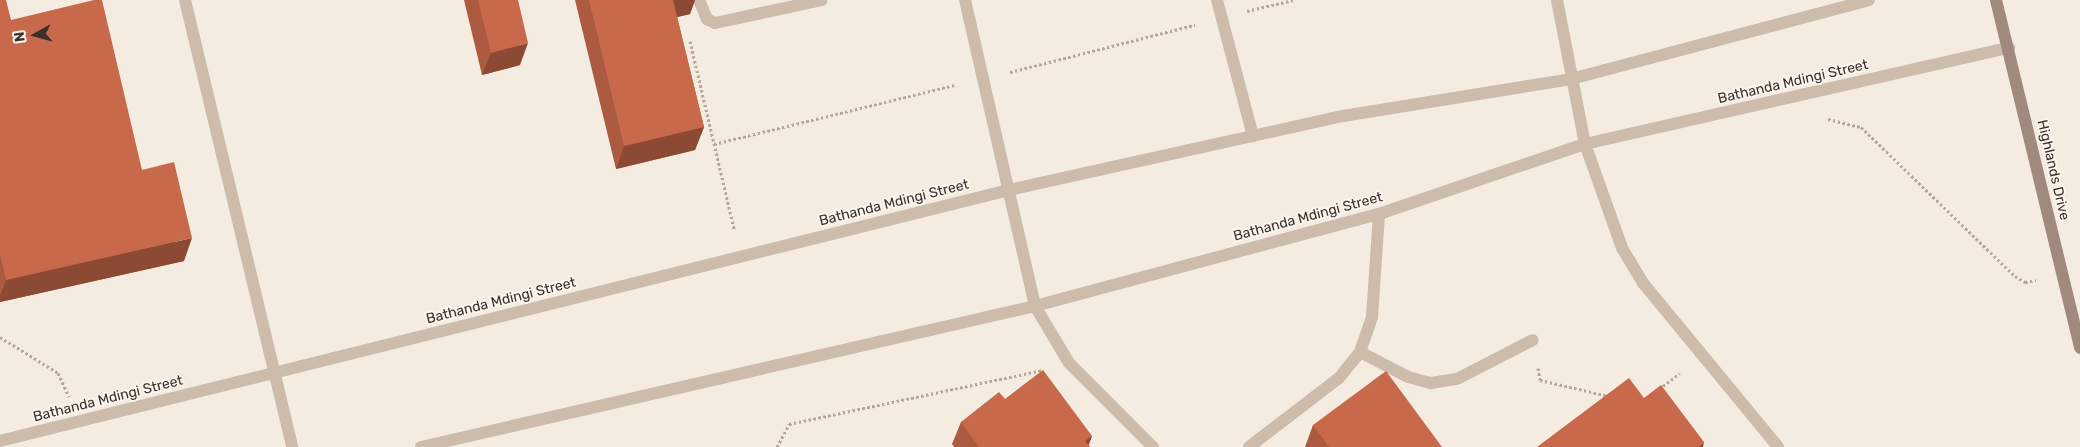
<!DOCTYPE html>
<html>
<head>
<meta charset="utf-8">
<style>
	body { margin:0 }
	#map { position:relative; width:2080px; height:447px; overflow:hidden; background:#f4ebe1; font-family:Rubik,sans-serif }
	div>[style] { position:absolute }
	.path>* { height:3px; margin-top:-1.5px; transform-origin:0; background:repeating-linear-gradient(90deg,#b9a596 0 2.5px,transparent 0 5px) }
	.service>* { height:12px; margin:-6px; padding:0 6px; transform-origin:6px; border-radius:6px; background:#cdbbac }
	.minor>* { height:12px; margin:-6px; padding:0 6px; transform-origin:6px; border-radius:6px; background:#cdbbac }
	.secondary>* { height:12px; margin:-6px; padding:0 6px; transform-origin:6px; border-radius:6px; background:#a18a7d }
	.wall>* { inset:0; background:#ac5a40 }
	.shaded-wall>* { inset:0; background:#8c4a34 }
	.building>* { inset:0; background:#c8694b }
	span { translate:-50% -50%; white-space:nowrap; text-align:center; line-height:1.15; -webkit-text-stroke:4px #fbf5ee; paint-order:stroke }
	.street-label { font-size:14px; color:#3b302b }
	.north { position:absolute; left:10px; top:10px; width:50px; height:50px; -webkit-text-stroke:4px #fbf5ee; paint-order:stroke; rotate:263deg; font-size:14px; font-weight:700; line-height:20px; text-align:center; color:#3b302b }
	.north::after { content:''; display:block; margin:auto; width:18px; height:22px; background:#3b302b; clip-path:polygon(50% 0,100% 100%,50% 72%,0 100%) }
</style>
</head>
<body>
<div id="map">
	<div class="path">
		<i style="left:1247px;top:11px;width:47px;rotate:-13.4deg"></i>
		<i style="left:690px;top:41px;width:193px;rotate:76.8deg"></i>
		<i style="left:1010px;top:72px;width:191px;rotate:-14.3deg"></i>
		<i style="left:1828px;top:119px;width:34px;rotate:14deg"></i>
		<i style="left:1861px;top:127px;width:214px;rotate:44.1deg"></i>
		<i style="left:2015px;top:276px;width:12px;rotate:31deg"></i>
		<i style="left:2025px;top:282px;width:11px;rotate:-10deg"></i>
		<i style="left:714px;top:144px;width:248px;rotate:-13.8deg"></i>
		<i style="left:0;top:337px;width:68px;rotate:31.8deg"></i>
		<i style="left:58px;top:373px;width:26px;rotate:65deg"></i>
		<i style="left:1538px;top:368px;width:12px;rotate:81deg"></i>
		<i style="left:1540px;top:380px;width:71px;rotate:13.1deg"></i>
		<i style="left:1659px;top:389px;width:26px;rotate:-37deg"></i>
		<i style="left:777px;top:447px;width:26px;rotate:-62deg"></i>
		<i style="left:789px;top:424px;width:259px;rotate:-12deg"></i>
	</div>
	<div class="service">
		<i style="left:185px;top:0;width:460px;rotate:76.5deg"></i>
		<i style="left:699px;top:0;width:21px;rotate:67deg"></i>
		<i style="left:707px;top:19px;width:9px;rotate:27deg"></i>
		<i style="left:715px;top:23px;width:109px;rotate:-12.1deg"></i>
		<i style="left:1217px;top:0;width:141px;rotate:75.2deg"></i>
		<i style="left:1035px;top:306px;width:66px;rotate:59.2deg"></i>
		<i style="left:1069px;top:363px;width:119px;rotate:45deg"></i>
		<i style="left:1360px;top:352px;width:54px;rotate:27.5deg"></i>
		<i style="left:1408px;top:377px;width:24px;rotate:15deg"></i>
		<i style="left:1431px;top:383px;width:26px;rotate:-9deg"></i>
		<i style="left:1457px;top:379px;width:85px;rotate:-27.2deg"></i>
		<i style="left:1249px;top:447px;width:113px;rotate:-37.5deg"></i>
		<i style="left:1339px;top:378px;width:33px;rotate:-51deg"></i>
		<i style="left:1360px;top:352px;width:37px;rotate:-71deg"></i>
		<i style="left:1372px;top:317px;width:103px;rotate:-86.1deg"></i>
	</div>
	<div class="minor">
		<i style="left:965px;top:0;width:314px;rotate:77.1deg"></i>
		<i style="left:1557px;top:0;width:147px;rotate:79deg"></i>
		<i style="left:1585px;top:144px;width:110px;rotate:70.4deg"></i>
		<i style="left:1622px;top:248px;width:41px;rotate:59deg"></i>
		<i style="left:1643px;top:283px;width:212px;rotate:50.5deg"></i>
		<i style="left:0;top:441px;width:1040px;rotate:-13.97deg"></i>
		<i style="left:1009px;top:190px;width:342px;rotate:-12.5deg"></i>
		<i style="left:1343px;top:116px;width:231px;rotate:-9.2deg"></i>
		<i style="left:1571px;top:79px;width:308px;rotate:-14.8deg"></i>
		<i style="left:421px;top:447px;width:630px;rotate:-12.93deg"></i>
		<i style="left:1035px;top:306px;width:356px;rotate:-15deg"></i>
		<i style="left:1379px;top:214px;width:218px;rotate:-18.8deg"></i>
		<i style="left:1585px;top:144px;width:435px;rotate:-12.8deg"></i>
	</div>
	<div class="secondary">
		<i style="left:1996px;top:0;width:358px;rotate:76.4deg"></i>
	</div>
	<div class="wall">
		<i style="clip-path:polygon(0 0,11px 20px,142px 170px,184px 261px,0 302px)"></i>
		<i style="clip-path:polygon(464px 0,518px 0,520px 65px,482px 75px)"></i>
		<i style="clip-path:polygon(575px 0,695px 0,690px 14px,677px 17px,704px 127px,695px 150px,616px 169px)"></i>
		<i style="clip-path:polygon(1005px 399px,1092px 436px,1088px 445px,1090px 447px,954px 447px,952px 444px,961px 422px)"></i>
		<i style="clip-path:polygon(1313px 425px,1442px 447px,1305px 447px)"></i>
	</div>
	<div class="shaded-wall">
		<i style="clip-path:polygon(671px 0,695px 0,690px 14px,664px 20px)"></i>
		<i style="clip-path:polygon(528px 43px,520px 65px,482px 75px,491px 53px)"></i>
		<i style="clip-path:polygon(704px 127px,695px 150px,616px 169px,624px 146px)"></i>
		<i style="clip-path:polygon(192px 238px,184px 261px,0 302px,0 296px,6px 280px)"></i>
		<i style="clip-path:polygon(1092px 436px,1088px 447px,1085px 441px)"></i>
		<i style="clip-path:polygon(1704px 442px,1703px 447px,1698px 447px)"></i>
	</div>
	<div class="building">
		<i style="clip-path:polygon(0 0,6px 0,11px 20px,94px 0,102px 0,142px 170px,174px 162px,192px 238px,6px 280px,0 254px)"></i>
		<i style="clip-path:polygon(478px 0,518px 0,528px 43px,491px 53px)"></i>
		<i style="clip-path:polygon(589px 0,673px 0,704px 127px,624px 146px)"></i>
		<i style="clip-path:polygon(1043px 370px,1092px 436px,1085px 441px,1090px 447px,979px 447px,961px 422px,999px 392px,1005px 399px)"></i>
		<i style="clip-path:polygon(1386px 371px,1442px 447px,1329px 447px,1313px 425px)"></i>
		<i style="clip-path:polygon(1629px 378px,1644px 398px,1661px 385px,1704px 442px,1698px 447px,1537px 447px)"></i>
	</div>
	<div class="street-label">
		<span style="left:1793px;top:82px;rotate:-13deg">Bathanda Mdingi Street</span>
		<span style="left:2053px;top:170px;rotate:77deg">Highlands Drive</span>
		<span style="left:894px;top:203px;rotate:-14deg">Bathanda Mdingi Street</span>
		<span style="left:1308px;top:217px;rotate:-15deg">Bathanda Mdingi Street</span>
		<span style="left:501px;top:301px;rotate:-14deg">Bathanda Mdingi Street</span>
		<span style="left:108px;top:399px;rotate:-14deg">Bathanda Mdingi Street</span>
	</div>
	<div class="north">N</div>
</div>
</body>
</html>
